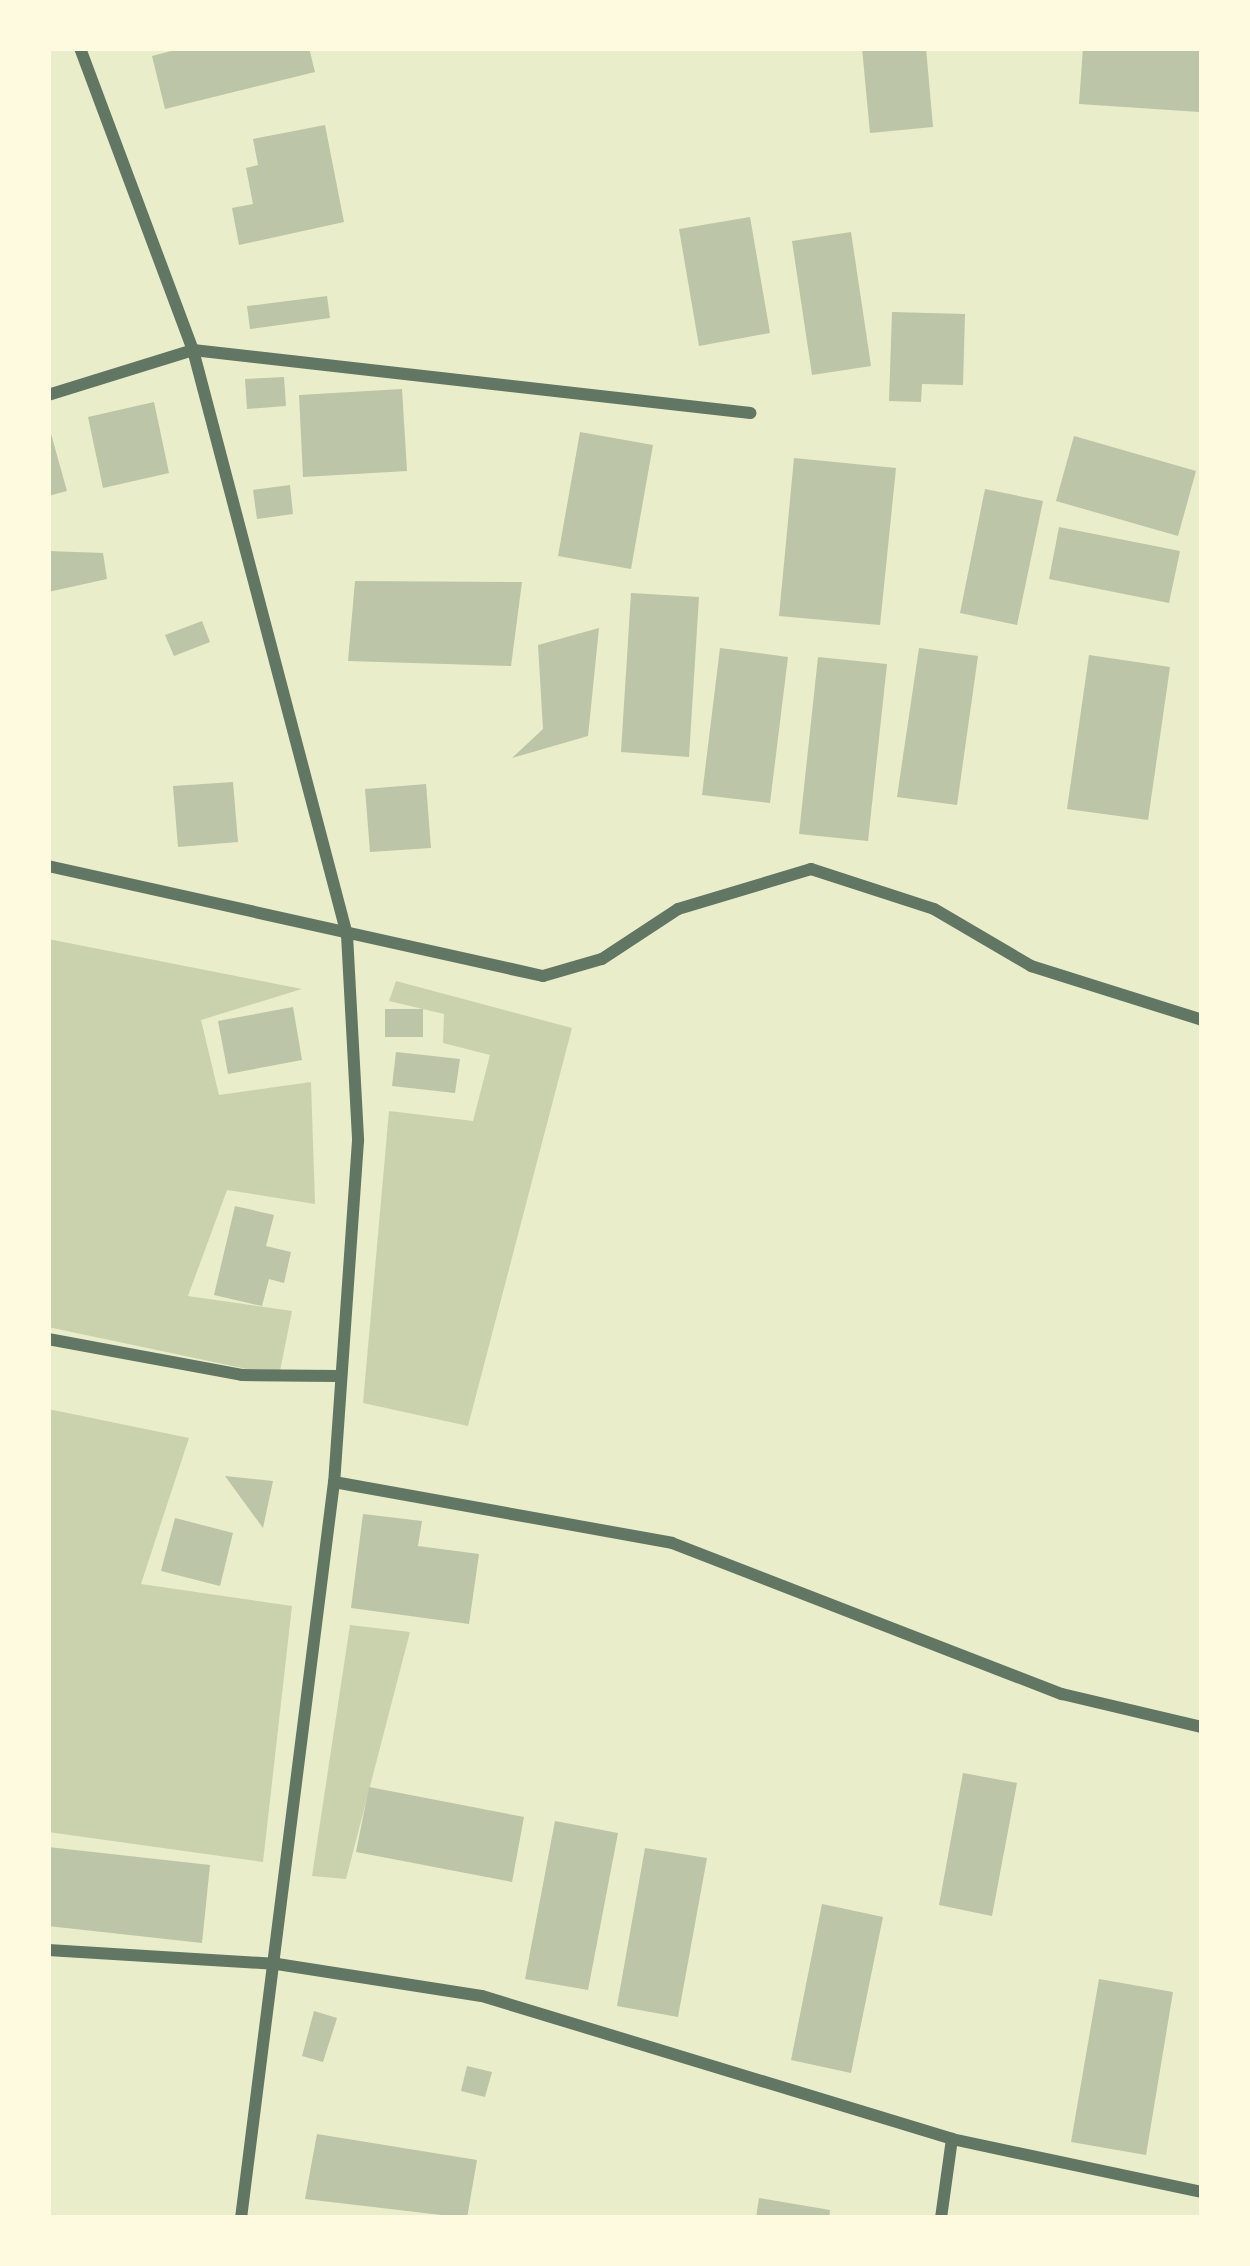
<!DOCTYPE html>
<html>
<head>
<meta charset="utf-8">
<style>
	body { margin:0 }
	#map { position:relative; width:1250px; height:2266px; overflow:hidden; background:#e9edc9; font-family:Overpass,sans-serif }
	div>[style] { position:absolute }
	.green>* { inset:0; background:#cad2ad }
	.building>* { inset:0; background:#bcc5a7 }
	.minor>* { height:12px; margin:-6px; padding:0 6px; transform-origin:6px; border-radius:6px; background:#617663 }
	span { translate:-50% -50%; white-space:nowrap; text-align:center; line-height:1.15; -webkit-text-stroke:9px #fefae0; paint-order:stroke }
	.frame { position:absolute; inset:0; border:51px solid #fefae0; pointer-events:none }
</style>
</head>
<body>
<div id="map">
	<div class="green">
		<i style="clip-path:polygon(48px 939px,302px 989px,201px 1020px,219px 1095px,311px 1082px,315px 1204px,227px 1190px,188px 1296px,292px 1311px,279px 1376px,48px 1327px)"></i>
		<i style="clip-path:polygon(396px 981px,572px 1028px,468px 1426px,363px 1403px,389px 1111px,473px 1121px,490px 1055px,443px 1043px,444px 1014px,389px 1001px)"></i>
		<i style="clip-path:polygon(48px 1409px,189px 1438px,141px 1584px,292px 1606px,263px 1862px,48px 1832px)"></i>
		<i style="clip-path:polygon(350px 1625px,410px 1632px,346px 1879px,312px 1876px)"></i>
	</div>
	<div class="building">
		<i style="clip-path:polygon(183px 48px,309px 48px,315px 72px,165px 109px,152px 56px)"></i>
		<i style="clip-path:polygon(862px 48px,926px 48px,933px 127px,870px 133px)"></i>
		<i style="clip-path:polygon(1083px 48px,1202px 48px,1200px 112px,1079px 104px)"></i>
		<i style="clip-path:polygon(325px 125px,344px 222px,239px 245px,232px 208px,253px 204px,246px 168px,258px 165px,253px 139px)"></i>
		<i style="clip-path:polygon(750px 217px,770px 333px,699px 346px,679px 229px)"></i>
		<i style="clip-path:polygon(851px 232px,871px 366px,812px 375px,792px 241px)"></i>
		<i style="clip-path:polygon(327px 296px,330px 318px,250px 329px,247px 306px)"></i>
		<i style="clip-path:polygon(892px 312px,965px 314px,963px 385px,922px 384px,921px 402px,889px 401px)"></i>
		<i style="clip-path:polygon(284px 377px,286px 406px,247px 409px,245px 379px)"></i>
		<i style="clip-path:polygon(402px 389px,407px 471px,303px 477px,299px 395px)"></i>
		<i style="clip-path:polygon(154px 402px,169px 473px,103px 488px,88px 417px)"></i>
		<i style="clip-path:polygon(48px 423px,67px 491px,48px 496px)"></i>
		<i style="clip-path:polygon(580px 432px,653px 445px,631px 569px,558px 556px)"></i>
		<i style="clip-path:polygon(1074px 436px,1196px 471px,1178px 536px,1056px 501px)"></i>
		<i style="clip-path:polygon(794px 458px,896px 468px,880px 625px,779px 616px)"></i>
		<i style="clip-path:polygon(290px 485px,293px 514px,257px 519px,253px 490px)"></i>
		<i style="clip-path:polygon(985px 489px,1043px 501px,1017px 625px,960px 613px)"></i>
		<i style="clip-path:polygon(1059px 527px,1180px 551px,1169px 603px,1049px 579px)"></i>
		<i style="clip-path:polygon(48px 551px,103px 553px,107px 579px,48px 592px)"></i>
		<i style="clip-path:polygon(355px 581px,522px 582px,511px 666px,348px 661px)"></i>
		<i style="clip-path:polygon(631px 593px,699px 597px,689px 757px,621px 752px)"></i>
		<i style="clip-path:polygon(202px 621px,210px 642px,174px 656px,165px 635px)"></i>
		<i style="clip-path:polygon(599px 628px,588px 736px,512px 758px,543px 729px,538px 645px)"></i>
		<i style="clip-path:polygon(720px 648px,788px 657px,770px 803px,702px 795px)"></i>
		<i style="clip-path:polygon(919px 648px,978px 656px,957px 805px,897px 797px)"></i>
		<i style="clip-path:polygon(1089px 655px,1170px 667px,1148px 820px,1067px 809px)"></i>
		<i style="clip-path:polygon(818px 657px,887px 664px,868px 841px,799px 834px)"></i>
		<i style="clip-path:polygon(233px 782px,238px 842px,178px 847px,173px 786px)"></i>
		<i style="clip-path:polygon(426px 784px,431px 848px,370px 852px,365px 789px)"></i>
		<i style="clip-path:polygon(293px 1007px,302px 1060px,228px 1074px,218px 1021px)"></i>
		<i style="clip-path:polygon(385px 1009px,423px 1009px,423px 1037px,385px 1037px)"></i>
		<i style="clip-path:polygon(396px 1052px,460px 1059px,455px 1093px,392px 1086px)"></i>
		<i style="clip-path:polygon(235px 1206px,274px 1215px,266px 1246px,291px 1252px,284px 1283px,269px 1279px,262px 1306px,214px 1295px)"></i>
		<i style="clip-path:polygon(225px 1476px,273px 1481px,263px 1528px)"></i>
		<i style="clip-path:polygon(363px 1514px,422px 1521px,418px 1546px,479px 1554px,469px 1624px,351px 1608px)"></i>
		<i style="clip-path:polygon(175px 1518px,233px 1533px,220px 1586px,161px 1571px)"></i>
		<i style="clip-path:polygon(963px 1773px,1017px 1783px,992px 1916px,939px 1905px)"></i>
		<i style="clip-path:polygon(369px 1787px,524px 1817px,512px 1882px,356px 1852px)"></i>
		<i style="clip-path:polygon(555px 1821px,618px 1833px,588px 1990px,525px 1979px)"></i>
		<i style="clip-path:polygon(48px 1847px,210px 1865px,202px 1943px,48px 1926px)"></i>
		<i style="clip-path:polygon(645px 1848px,707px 1858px,678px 2017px,617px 2006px)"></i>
		<i style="clip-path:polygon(822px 1904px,883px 1917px,851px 2073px,791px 2060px)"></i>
		<i style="clip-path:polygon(1099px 1979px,1173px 1992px,1146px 2155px,1071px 2142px)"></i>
		<i style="clip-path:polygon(314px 2011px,337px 2018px,323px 2062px,302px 2056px)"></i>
		<i style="clip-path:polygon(467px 2066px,492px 2072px,485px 2097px,461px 2091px)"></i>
		<i style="clip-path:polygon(317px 2134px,477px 2160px,467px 2218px,305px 2199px)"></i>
		<i style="clip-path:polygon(759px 2198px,830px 2210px,829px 2218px,756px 2218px)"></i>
	</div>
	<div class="minor">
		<i style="left:80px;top:48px;width:322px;rotate:69.5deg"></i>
		<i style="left:193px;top:350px;width:605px;rotate:75.25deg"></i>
		<i style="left:347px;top:935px;width:206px;rotate:86.9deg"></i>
		<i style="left:358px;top:1141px;width:342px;rotate:94deg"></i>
		<i style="left:334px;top:1482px;width:742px;rotate:97.2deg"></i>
		<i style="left:48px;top:395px;width:152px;rotate:-17.2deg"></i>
		<i style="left:193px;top:350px;width:561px;rotate:6.45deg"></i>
		<i style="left:48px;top:866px;width:507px;rotate:12.53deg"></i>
		<i style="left:543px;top:976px;width:61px;rotate:-16.1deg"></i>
		<i style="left:602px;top:959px;width:91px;rotate:-33.3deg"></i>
		<i style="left:678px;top:909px;width:139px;rotate:-16.7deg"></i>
		<i style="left:811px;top:869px;width:129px;rotate:18deg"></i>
		<i style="left:934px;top:909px;width:113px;rotate:30.4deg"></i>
		<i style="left:1031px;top:966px;width:179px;rotate:17.5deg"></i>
		<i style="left:48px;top:1339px;width:197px;rotate:10.5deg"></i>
		<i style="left:242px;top:1375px;width:96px;rotate:0.6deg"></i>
		<i style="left:334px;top:1482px;width:343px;rotate:10.2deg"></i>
		<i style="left:672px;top:1543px;width:418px;rotate:21.2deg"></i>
		<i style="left:1062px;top:1694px;width:144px;rotate:13.3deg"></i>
		<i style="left:48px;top:1950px;width:229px;rotate:3.5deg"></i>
		<i style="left:277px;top:1964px;width:207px;rotate:8.9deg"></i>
		<i style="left:482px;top:1996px;width:491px;rotate:16.9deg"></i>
		<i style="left:952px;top:2139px;width:256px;rotate:12deg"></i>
		<i style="left:941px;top:2218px;width:80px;rotate:-82.1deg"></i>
	</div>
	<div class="frame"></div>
</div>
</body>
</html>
